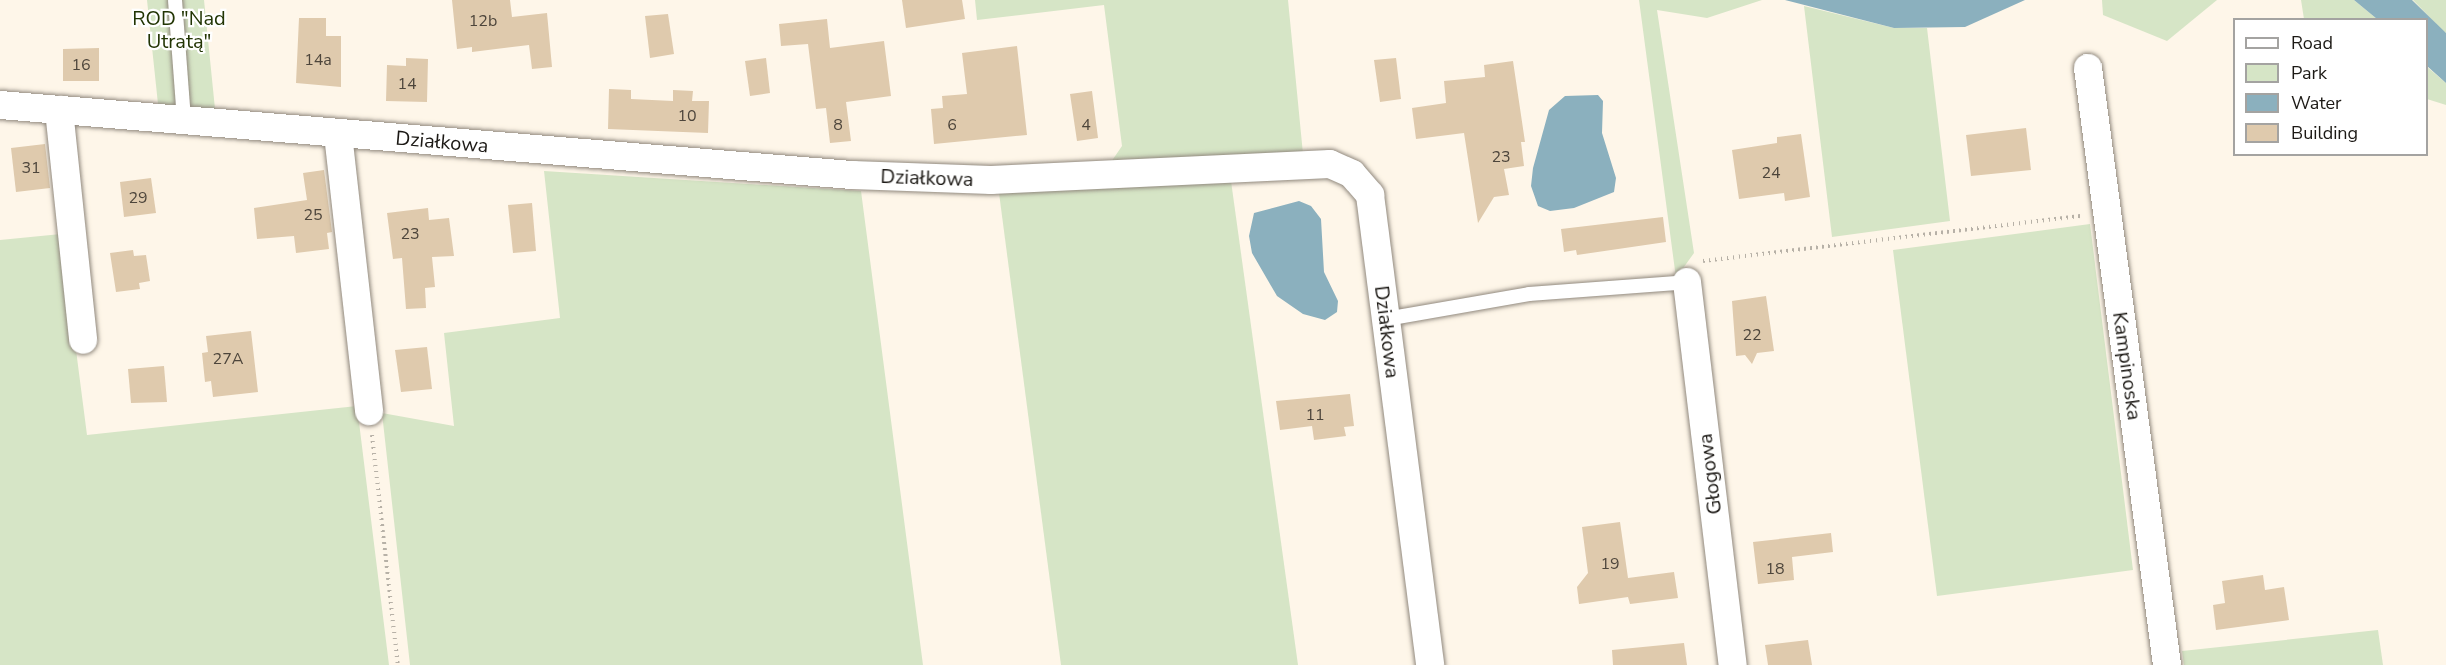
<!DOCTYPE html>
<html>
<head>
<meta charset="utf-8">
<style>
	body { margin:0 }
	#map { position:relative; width:2446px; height:665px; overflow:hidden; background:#fef6e9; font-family:"Nunito Sans",sans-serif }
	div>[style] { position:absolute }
	.green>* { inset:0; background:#d6e5c6 }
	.water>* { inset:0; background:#8bb0be }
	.building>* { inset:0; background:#dfcaad }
	.path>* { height:4px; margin-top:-2px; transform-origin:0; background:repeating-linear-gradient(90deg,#b7b1a7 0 1.5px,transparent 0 6px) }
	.roads { filter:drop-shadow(0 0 2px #91897e) drop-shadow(0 0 2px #91897e) }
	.service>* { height:14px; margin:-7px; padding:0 7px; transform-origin:7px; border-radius:7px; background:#fff }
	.minor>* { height:28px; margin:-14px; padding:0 14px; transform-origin:14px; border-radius:14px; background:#fff }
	span { translate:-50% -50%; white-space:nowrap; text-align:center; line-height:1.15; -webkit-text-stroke:4.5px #fff; paint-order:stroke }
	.number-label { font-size:16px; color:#4d453b }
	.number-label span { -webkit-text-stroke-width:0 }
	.park-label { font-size:20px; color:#223504 }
	.street-label { font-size:20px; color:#1c1915 }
	.legend { position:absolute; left:2233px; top:18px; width:195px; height:138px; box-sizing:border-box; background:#fff; border:2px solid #a4a3a1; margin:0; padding:8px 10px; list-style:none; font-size:18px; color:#1c1915 }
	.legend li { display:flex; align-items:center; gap:12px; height:30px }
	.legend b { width:30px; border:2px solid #a4a3a1 }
</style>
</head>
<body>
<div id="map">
	<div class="green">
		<i style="clip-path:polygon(147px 0,204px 0,215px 109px,158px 104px)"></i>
		<i style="clip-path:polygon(975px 0,1288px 0,1303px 154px,1111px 162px,1122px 146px,1104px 5px,977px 20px)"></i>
		<i style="clip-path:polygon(1639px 0,1762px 0,1707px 18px,1657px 10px,1694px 253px,1676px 278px)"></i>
		<i style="clip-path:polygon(2102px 0,2217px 0,2167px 41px,2103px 15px)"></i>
		<i style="clip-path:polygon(2301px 0,2354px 0,2377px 19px,2304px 19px)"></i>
		<i style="clip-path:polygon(2413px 0,2446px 0,2446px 33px,2442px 30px)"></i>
		<i style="clip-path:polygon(1804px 6px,1894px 28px,1927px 28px,1950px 221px,1832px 237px)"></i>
		<i style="clip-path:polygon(2426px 66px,2446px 83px,2446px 105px,2427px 99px)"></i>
		<i style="clip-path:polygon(544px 171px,861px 191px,923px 665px,410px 665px,382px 413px,454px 426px,444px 333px,560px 318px)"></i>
		<i style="clip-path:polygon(1231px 181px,1298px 665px,1061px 665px,999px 193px)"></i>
		<i style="clip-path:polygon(2090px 224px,2133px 570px,1937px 596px,1893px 250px)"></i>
		<i style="clip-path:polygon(61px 234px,87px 435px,357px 406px,389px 665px,0 665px,0 240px)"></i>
		<i style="clip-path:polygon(2378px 630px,2383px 665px,2184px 665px,2182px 651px)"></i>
	</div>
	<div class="water">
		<i style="clip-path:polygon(1785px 0,2025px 0,1965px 27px,1894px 28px)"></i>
		<i style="clip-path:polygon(2354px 0,2412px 0,2446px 33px,2446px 83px,2427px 66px,2426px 20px,2377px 19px)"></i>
		<i style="clip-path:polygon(1598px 95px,1603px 101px,1602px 133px,1616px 178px,1614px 192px,1574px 208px,1550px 211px,1538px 206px,1531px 186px,1533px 168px,1549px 110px,1565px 96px)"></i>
		<i style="clip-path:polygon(1299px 201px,1311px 206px,1321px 219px,1324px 272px,1338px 301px,1337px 312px,1325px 320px,1303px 314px,1277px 296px,1252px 253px,1249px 236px,1254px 213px)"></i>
	</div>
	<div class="building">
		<i style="clip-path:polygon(452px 0,510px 0,512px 17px,547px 13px,552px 67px,532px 69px,529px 45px,472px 52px,472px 47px,457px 49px)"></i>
		<i style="clip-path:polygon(902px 0,962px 0,965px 19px,906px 28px)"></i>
		<i style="clip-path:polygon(668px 14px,674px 54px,650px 58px,645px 16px)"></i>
		<i style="clip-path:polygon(299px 18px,326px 18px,326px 36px,341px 36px,341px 87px,296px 83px)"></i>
		<i style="clip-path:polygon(827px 19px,830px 48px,884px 41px,891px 96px,846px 102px,851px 141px,830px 143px,826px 108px,816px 109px,808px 44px,781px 46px,779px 24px)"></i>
		<i style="clip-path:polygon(1017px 46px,1027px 135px,934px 144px,931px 109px,943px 108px,942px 96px,967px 94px,962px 53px)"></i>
		<i style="clip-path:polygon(99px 48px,99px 81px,63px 81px,63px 49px)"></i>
		<i style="clip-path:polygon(406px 58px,428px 59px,427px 102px,386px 101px,387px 65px,406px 66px)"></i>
		<i style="clip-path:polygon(766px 58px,770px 93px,750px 96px,745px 61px)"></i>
		<i style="clip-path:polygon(1396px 58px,1401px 99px,1380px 102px,1374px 60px)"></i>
		<i style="clip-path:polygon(1513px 61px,1525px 142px,1521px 142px,1524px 166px,1504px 169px,1509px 195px,1494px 197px,1478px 223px,1464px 133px,1416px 139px,1412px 108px,1446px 103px,1444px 81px,1485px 77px,1484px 65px)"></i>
		<i style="clip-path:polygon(609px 89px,631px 90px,631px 99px,673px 101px,673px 90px,693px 91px,692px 101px,709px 101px,708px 133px,608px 129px)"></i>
		<i style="clip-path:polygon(1092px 91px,1098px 138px,1077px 141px,1070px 94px)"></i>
		<i style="clip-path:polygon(2026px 128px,2031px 170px,1971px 176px,1966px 135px)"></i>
		<i style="clip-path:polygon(1801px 134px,1810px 197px,1785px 201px,1784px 193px,1739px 199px,1732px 150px,1777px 143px,1777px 137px)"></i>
		<i style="clip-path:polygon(45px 144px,50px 188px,16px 192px,11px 148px)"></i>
		<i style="clip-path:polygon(324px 170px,332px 232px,327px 233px,329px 249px,296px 253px,294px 236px,257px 239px,254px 208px,307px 200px,303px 173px)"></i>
		<i style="clip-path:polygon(151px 178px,156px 213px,124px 217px,120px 182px)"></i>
		<i style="clip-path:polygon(532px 203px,536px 251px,513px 253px,508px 205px)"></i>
		<i style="clip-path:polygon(428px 208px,429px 220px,449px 218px,454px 256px,432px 257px,435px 287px,425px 288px,426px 308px,406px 309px,402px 258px,393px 259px,387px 213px)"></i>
		<i style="clip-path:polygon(1663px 217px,1666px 242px,1577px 255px,1576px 250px,1564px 252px,1561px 229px)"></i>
		<i style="clip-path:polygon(133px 250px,134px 256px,146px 255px,150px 281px,139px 283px,140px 289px,116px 292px,110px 253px)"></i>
		<i style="clip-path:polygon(1766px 296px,1774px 351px,1757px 353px,1752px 364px,1745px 355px,1736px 356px,1732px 301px)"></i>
		<i style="clip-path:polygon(251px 331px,258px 392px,213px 397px,211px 381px,205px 382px,202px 353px,208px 352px,206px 336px)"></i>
		<i style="clip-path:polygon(427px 347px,432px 389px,401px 392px,395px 350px)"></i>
		<i style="clip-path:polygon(164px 366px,167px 402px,131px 403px,128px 369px)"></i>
		<i style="clip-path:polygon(1350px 394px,1354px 426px,1344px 427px,1346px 436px,1314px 440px,1312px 426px,1280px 430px,1276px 401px)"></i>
		<i style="clip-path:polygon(1620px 522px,1628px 578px,1674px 572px,1678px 598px,1630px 604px,1628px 597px,1579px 604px,1577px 587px,1588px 573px,1582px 527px)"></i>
		<i style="clip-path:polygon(1831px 533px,1833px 552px,1792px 557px,1794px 580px,1758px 584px,1753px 542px)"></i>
		<i style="clip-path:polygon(2263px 575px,2265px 590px,2284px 587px,2289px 620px,2216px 630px,2213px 605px,2225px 603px,2222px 581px)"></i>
		<i style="clip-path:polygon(1808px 640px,1812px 665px,1768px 665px,1765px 645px)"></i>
		<i style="clip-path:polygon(1684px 643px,1687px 665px,1613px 665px,1612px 650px)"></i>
	</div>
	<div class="path">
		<i style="left:1703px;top:261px;width:380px;rotate:-6.8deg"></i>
		<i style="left:372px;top:435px;width:231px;rotate:83.6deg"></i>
	</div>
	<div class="roads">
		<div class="service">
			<i style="left:175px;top:0;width:121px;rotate:85.7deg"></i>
			<i style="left:1386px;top:319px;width:145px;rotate:-9.9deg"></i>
			<i style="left:1529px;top:294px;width:158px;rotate:-4.3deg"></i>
		</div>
		<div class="minor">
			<i style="left:2088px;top:68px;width:602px;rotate:82.46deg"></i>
			<i style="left:0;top:105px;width:855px;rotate:4.7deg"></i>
			<i style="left:852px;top:175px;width:139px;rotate:2.1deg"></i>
			<i style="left:991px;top:180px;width:339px;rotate:-2.7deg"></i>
			<i style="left:1330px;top:164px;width:24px;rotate:24deg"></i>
			<i style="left:1352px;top:174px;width:28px;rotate:49deg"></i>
			<i style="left:1370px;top:195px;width:474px;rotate:82.7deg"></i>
			<i style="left:59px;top:110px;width:231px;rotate:84deg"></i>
			<i style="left:338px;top:134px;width:279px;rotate:83.6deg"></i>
			<i style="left:1687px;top:282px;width:386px;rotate:83.2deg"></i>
		</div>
	</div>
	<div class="number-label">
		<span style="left:483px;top:21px">12b</span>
		<span style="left:318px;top:60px">14a</span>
		<span style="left:81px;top:65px">16</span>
		<span style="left:407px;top:84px">14</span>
		<span style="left:687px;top:116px">10</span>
		<span style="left:838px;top:125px">8</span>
		<span style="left:952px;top:125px">6</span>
		<span style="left:1086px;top:125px">4</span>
		<span style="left:1501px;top:157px">23</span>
		<span style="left:31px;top:168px">31</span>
		<span style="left:1771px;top:173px">24</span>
		<span style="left:138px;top:198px">29</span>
		<span style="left:313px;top:215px">25</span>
		<span style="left:410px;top:234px">23</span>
		<span style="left:1752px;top:335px">22</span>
		<span style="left:228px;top:359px">27A</span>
		<span style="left:1315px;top:415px">11</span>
		<span style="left:1610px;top:564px">19</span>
		<span style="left:1775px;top:569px">18</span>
	</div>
	<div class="park-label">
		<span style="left:179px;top:30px">ROD "Nad<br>Utratą"</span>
	</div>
	<div class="street-label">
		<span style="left:442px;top:142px;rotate:5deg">Działkowa</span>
		<span style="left:927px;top:178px;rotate:2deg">Działkowa</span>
		<span style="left:1387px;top:332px;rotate:83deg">Działkowa</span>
		<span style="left:2127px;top:366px;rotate:82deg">Kampinoska</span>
		<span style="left:1710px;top:474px;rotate:-97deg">Głogowa</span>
	</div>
	<ul class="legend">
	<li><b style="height:8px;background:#fff"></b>Road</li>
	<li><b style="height:16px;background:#d6e5c6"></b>Park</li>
	<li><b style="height:16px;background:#8bb0be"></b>Water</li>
	<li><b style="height:16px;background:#dfcaad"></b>Building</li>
	</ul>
</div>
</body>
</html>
